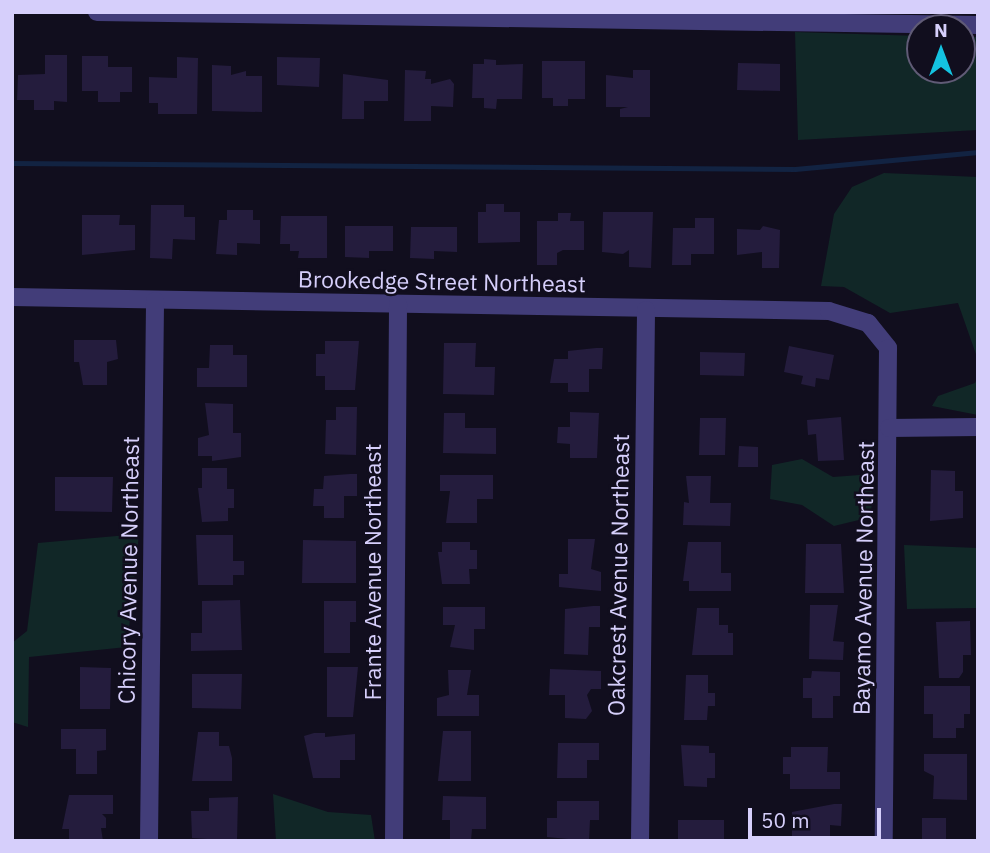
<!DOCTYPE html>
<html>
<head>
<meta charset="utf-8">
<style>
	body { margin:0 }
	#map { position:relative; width:990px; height:853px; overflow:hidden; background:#110e1e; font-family:"IBM Plex Sans",sans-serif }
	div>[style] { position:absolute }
	.green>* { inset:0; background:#112727 }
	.stream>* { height:5px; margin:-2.5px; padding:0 2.5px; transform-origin:2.5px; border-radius:2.5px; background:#122342 }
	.building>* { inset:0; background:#241c3d }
	.minor>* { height:18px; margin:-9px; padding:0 9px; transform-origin:9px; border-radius:9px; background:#423d79 }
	span { translate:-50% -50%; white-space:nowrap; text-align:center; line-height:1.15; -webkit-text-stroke:5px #110e1e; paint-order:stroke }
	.street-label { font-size:23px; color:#d6cffb }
	.frame { position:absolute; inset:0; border:14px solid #d6cffb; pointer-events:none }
	.north { position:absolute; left:906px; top:14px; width:70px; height:70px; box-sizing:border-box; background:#110e1e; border:2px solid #605b76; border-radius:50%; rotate:0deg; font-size:19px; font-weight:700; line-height:28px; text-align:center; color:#d6cffb }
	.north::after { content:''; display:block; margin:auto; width:24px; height:32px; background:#14c3e1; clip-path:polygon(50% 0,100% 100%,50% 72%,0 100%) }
	.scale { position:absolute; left:748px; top:808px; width:133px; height:32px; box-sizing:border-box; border:4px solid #d6cffb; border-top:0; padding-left:9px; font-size:21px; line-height:24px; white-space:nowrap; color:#d6cffb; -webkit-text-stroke:5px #110e1e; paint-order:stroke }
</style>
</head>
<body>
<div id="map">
	<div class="green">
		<i style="clip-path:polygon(795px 32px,920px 36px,920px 70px,962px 70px,962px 37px,978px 37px,978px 130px,798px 140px)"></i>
		<i style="clip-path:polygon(884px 173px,978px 177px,978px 360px,958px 303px,890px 313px,844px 287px,821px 286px,834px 214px,852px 187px)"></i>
		<i style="clip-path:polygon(978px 376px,978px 415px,932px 406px,938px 396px,975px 383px)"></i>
		<i style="clip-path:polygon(802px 459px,833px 477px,873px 474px,871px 517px,834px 526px,802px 505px,770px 499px,772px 465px)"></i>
		<i style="clip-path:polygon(139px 534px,127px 647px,29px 657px,28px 727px,12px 722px,12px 643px,27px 631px,38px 543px)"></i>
		<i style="clip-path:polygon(904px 545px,978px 548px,978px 608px,907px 609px)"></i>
		<i style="clip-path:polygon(273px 794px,328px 812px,371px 815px,375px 841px,276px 841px)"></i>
	</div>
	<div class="stream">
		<i style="left:12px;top:163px;width:783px;rotate:0.44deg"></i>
		<i style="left:795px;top:169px;width:184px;rotate:-5.3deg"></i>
	</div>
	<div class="building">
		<i style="clip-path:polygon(45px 55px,67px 55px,67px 102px,54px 101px,54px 110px,34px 110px,34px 100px,17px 100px,18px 75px,45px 74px)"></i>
		<i style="clip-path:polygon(82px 56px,108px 56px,108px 67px,132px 67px,132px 92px,120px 92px,120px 102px,98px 102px,98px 91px,82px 91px)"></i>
		<i style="clip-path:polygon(177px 57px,198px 58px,197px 114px,158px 114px,158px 103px,149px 103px,149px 77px,177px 78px)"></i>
		<i style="clip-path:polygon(277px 57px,320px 58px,319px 87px,277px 85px)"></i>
		<i style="clip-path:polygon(484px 59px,496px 60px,496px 65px,523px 64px,522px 99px,497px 99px,496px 109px,484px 108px,484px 98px,472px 98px,473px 64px,484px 64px)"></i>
		<i style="clip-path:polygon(542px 61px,585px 61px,585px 99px,568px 99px,568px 106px,553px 106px,553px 98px,542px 98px)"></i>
		<i style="clip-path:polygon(738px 63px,780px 64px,780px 91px,737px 90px)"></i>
		<i style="clip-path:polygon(212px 65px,231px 66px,231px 75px,246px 71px,246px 76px,262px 76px,262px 112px,212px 111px)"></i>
		<i style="clip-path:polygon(405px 70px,426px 71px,425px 79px,431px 79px,431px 84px,450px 79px,454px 84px,453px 107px,431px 106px,431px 121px,404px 121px)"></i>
		<i style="clip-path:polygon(633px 70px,650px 70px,650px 117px,620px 117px,620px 109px,628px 107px,606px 107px,606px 75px,633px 78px)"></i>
		<i style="clip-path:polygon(343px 74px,388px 80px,388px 101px,364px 101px,364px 119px,342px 119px)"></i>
		<i style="clip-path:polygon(486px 204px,504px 204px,504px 212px,520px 212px,520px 242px,478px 243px,478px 212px,486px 212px)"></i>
		<i style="clip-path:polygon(151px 205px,184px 205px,184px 217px,195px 217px,195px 240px,173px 239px,172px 259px,150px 258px)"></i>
		<i style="clip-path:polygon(227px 210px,253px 210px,253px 220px,260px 220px,260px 244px,237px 243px,237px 255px,216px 254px,219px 220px,227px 220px)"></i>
		<i style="clip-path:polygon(603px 212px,653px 212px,651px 268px,629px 267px,629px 250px,623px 254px,602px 252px)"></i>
		<i style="clip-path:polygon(558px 213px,571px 213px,570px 221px,584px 221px,584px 250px,563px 250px,557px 253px,557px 265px,537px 265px,537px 221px,558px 221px)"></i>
		<i style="clip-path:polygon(82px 215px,120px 215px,119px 225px,135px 225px,135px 250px,82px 255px)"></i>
		<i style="clip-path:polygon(281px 216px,327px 216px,327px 258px,298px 258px,299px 251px,290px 251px,290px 244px,280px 244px)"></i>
		<i style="clip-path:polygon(695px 218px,714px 218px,714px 254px,691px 254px,691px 265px,672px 265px,673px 228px,695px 228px)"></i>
		<i style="clip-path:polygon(345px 226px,393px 226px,393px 251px,369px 251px,369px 258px,345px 257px)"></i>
		<i style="clip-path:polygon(763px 226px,780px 230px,779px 268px,762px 268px,762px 252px,737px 255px,737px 229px,760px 230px)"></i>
		<i style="clip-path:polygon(411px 227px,457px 227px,457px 252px,434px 251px,434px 259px,410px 258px)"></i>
		<i style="clip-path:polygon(74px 340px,116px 340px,118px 359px,107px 362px,107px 385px,83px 385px,79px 362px,74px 362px)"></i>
		<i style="clip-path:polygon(325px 341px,359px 341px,355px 390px,325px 390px,325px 376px,316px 376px,316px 354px,325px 354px)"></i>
		<i style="clip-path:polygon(444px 343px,476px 343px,475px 367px,495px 367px,494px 395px,443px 394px)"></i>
		<i style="clip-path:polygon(210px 345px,233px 345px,233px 355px,247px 355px,247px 387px,197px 387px,197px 368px,209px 368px)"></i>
		<i style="clip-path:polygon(789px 346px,834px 355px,829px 380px,816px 378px,815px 387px,801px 384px,803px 376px,784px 372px)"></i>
		<i style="clip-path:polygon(596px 348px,603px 348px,602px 369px,589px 369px,589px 392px,568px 392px,568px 383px,550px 383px,554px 359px,568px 359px,568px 351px)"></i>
		<i style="clip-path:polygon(700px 352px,745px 353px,744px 376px,700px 375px)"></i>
		<i style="clip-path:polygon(205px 403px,233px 404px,233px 433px,241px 433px,241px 457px,212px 461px,212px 456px,198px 456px,198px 438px,209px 435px)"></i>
		<i style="clip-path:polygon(336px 407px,357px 407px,356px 455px,325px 454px,326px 420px,336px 420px)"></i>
		<i style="clip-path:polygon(570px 412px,599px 413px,597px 458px,570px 458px,570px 444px,557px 443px,558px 427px,570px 427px)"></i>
		<i style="clip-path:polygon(444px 413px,465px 413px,465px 428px,496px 428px,496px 454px,443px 453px)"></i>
		<i style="clip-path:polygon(841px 417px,844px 460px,818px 461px,816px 434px,808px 435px,807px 420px)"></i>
		<i style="clip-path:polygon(700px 418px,726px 418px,725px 455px,699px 455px)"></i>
		<i style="clip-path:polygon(739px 446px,758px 447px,758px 467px,738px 467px)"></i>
		<i style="clip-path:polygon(202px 468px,227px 468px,227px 489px,234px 489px,234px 508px,228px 508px,228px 521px,202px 522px,198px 488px,202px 488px)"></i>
		<i style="clip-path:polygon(931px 470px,955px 471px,955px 491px,963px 491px,963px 518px,930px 521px)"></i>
		<i style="clip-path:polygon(350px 474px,357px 474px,357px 496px,344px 496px,344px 518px,324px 518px,324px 506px,313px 506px,314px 489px,323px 489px,324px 476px)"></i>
		<i style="clip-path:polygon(440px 475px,493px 475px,493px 499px,477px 499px,477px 523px,446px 523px,450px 491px,440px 491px)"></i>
		<i style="clip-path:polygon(686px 476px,711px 476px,710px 503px,731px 503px,730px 526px,683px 525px,684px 502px,689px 503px)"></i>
		<i style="clip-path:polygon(55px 477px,113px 477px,112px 512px,55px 511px)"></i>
		<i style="clip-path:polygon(196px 535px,233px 535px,233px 561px,244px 561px,244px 575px,233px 575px,233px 585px,198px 585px)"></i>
		<i style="clip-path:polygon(568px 539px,595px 539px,591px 569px,601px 572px,601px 591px,559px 587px,559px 574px,568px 574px)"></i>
		<i style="clip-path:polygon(303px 540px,356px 541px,356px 583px,302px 583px)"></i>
		<i style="clip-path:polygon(442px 542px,470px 542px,470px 550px,477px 550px,477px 569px,469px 569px,470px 584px,442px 584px,438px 552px,442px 552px)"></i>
		<i style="clip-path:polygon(688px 542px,721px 542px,721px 573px,731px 573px,731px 591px,689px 591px,689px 581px,683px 581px)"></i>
		<i style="clip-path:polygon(806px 544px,841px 544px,844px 593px,805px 593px)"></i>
		<i style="clip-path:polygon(240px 600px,242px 650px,191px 651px,191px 633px,202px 633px,202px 601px)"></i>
		<i style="clip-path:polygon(324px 601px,356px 601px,356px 622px,350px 622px,350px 653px,324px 653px)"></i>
		<i style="clip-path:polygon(810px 605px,838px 605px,833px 641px,844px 642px,843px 660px,809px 659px)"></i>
		<i style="clip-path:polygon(593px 606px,600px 606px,600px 627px,589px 627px,588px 655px,564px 654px,565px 609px)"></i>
		<i style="clip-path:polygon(443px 607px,485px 607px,485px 629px,474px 629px,474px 650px,450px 647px,455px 625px,443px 625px)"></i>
		<i style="clip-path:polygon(697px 608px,719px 608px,719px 625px,728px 625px,728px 633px,733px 633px,733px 655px,692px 655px)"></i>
		<i style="clip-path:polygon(970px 621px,971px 655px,963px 655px,963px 672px,959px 678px,939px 678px,936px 622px)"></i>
		<i style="clip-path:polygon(80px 667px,111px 668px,110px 709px,80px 709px)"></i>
		<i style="clip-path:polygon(327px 667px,358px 667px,353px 717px,327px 717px)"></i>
		<i style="clip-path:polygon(550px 669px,601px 671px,601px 689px,591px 689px,587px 695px,592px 711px,586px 719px,565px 718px,565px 695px,549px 695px)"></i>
		<i style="clip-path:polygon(448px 670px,471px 670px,467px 695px,479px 695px,479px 716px,437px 716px,437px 698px,449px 695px)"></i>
		<i style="clip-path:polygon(812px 671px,840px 672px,840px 696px,833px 696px,833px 718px,812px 718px,812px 698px,803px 698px,803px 678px,811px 678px)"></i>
		<i style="clip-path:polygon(192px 674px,242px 674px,241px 709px,192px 708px)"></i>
		<i style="clip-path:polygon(686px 675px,708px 675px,708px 693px,715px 693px,715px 706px,708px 706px,707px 720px,684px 720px)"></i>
		<i style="clip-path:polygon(924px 686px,970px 686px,970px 714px,964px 714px,964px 728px,956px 728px,956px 738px,933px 738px,933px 714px,924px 714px)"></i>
		<i style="clip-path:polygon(61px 729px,106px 729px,106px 750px,97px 751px,97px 774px,76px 774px,76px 749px,61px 749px)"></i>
		<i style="clip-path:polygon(443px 731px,471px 731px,471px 781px,438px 781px)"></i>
		<i style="clip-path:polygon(198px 732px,219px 732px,219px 746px,229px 746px,232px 758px,232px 781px,192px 781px)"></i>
		<i style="clip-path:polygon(314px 733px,325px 733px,325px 737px,355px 734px,355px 760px,340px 760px,340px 778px,313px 778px,304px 736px)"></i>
		<i style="clip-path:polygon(558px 743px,599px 743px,599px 760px,587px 760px,587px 778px,557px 778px)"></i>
		<i style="clip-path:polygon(681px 745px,709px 746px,709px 753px,715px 753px,715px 778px,707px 778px,707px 787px,684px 786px)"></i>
		<i style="clip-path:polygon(791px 747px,828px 747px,827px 772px,840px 772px,840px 789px,790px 789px,790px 774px,783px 774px,783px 757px,791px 757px)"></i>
		<i style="clip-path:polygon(924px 754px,967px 754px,967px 800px,933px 799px,934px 776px,924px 771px)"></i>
		<i style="clip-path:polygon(69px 795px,113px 795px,113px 814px,102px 814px,106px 818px,106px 828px,101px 828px,103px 841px,69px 841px,69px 829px,62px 829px)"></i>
		<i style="clip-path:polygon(443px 796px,486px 797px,486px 829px,472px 829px,471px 841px,450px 841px,450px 820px,442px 820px)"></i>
		<i style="clip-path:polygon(238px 797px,237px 841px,192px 838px,191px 811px,209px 811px,209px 798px)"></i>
		<i style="clip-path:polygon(557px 801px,599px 801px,599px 820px,590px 820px,589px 841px,547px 837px,547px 818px,557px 818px)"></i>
		<i style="clip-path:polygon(834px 804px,842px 804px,841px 826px,830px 825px,830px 841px,792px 839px,792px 812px)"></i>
		<i style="clip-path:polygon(922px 818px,946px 818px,946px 841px,922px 841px)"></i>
		<i style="clip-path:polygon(678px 820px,724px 820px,724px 841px,678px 841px)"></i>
	</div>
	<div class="minor">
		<i style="left:97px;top:12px;width:881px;rotate:0.85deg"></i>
		<i style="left:12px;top:297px;width:817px;rotate:0.98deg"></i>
		<i style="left:829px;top:311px;width:41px;rotate:17.1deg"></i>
		<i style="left:868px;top:323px;width:32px;rotate:51deg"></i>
		<i style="left:888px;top:348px;width:493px;rotate:90.5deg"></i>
		<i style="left:889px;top:428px;width:89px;rotate:-0.6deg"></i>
		<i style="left:149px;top:841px;width:540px;rotate:-89.36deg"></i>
		<i style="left:394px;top:841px;width:537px;rotate:-89.57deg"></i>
		<i style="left:640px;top:841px;width:531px;rotate:-89.35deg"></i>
	</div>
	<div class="street-label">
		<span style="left:442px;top:281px;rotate:1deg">Brookedge Street Northeast</span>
		<span style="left:128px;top:570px;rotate:-89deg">Chicory Avenue Northeast</span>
		<span style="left:372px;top:572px;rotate:-90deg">Frante Avenue Northeast</span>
		<span style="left:618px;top:575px;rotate:-89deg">Oakcrest Avenue Northeast</span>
		<span style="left:863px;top:578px;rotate:-89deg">Bayamo Avenue Northeast</span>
	</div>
	<div class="frame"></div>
	<div class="north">N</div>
	<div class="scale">50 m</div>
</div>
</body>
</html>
